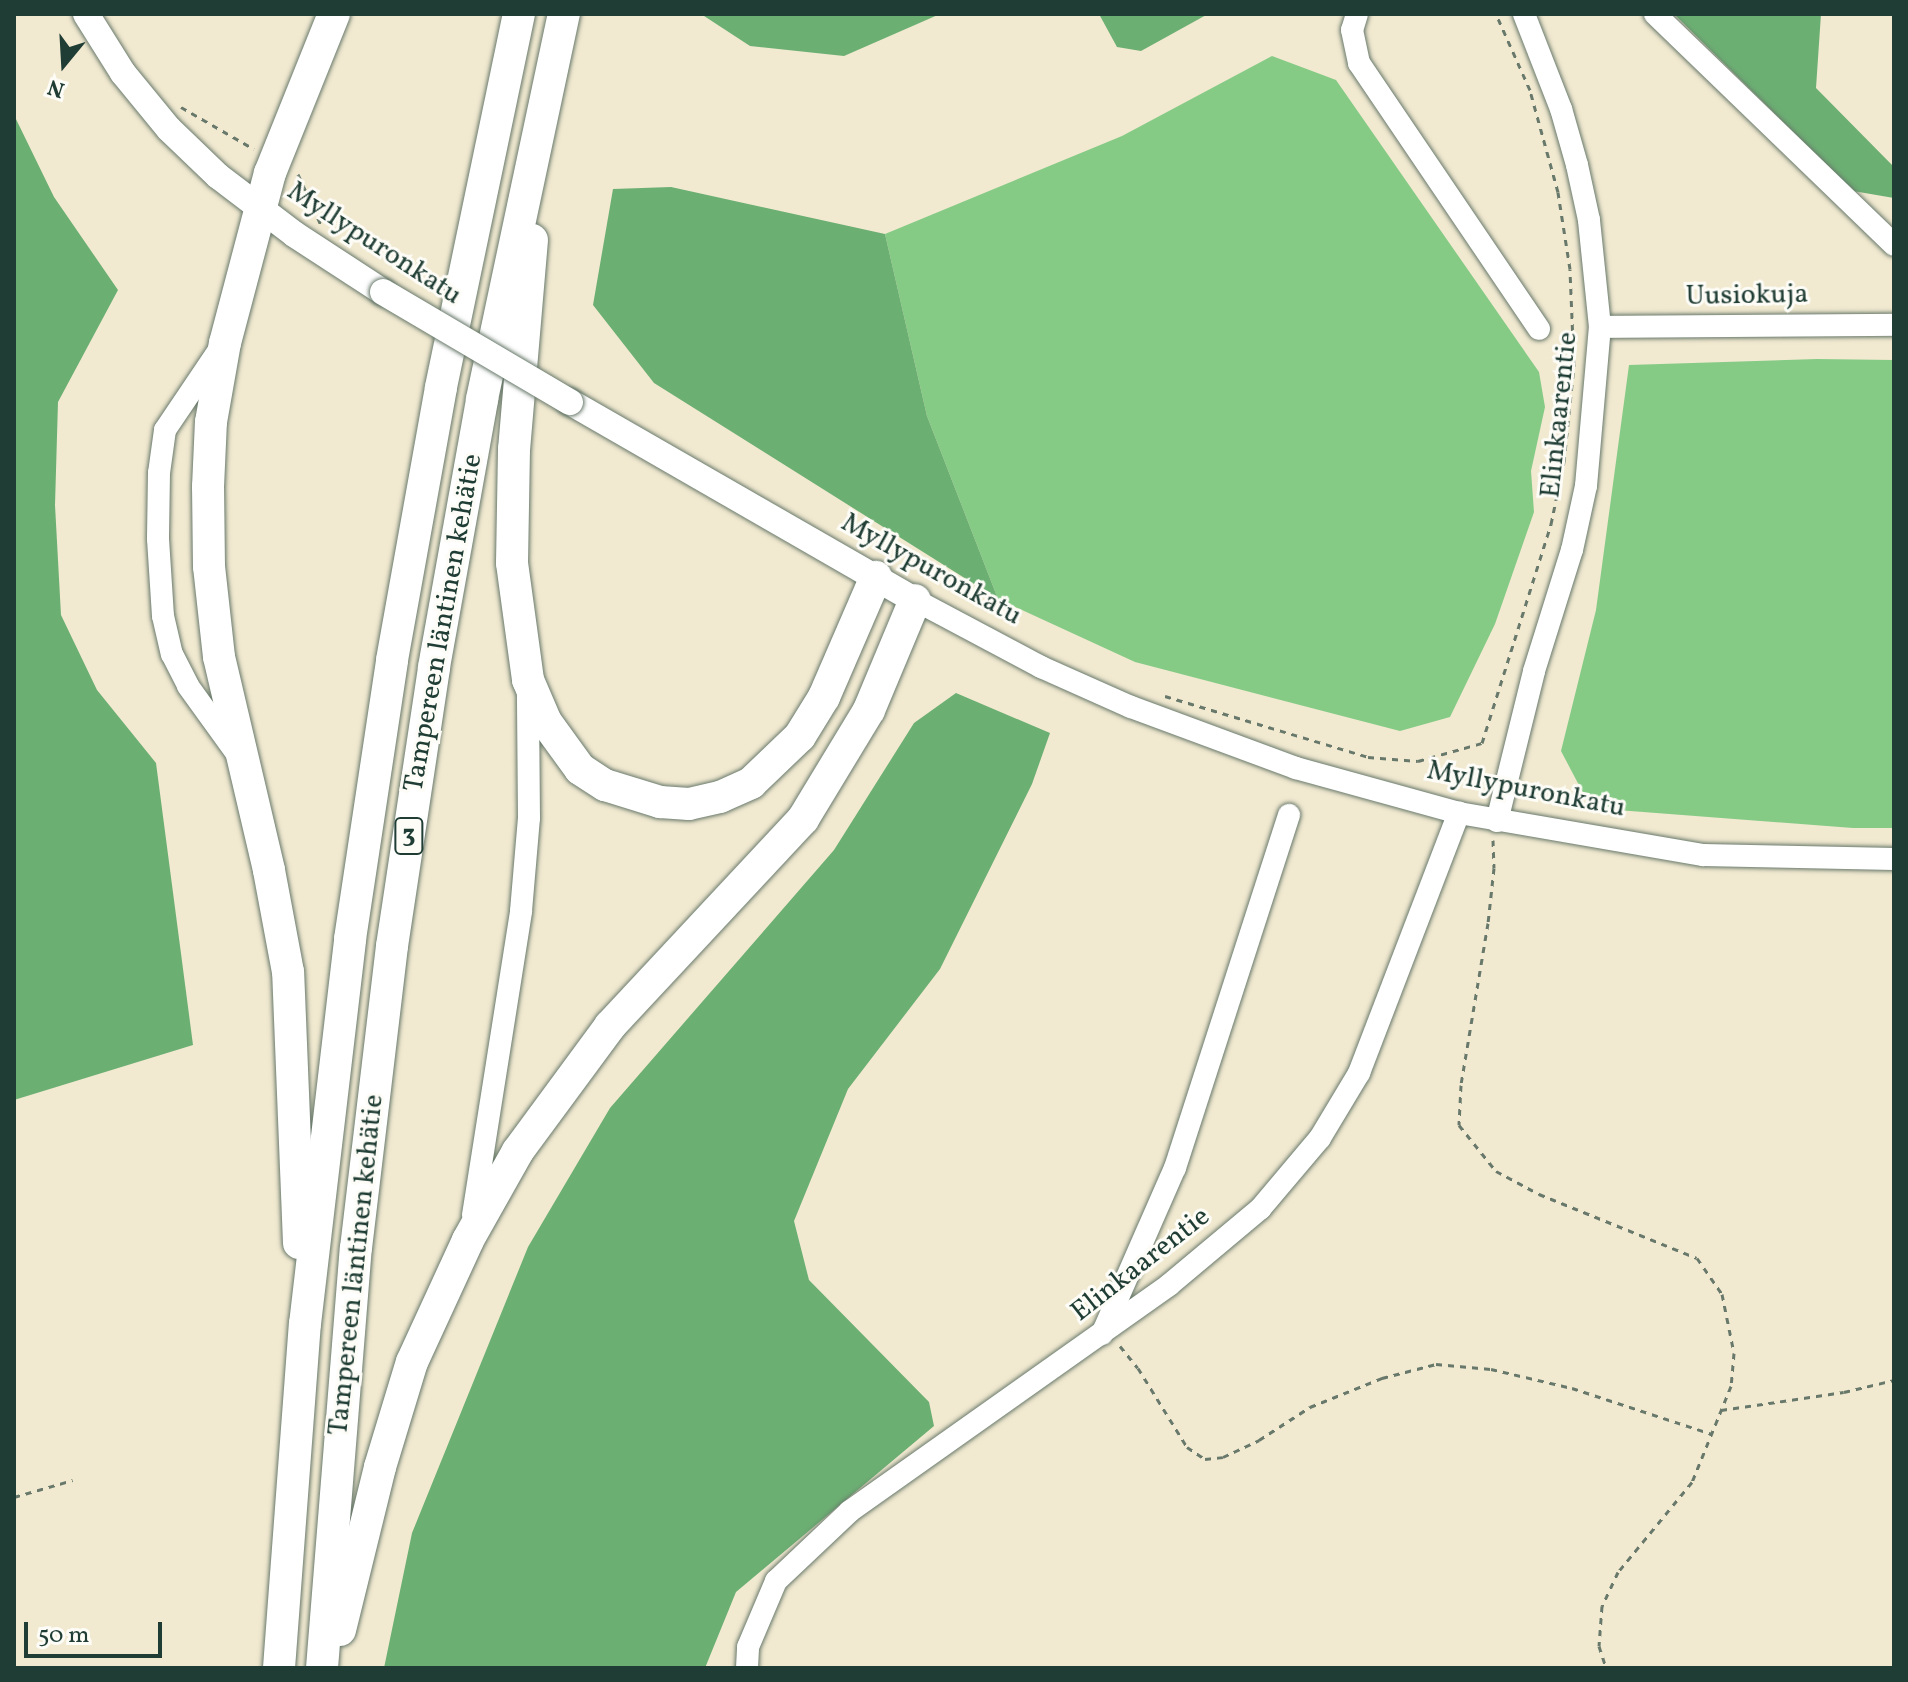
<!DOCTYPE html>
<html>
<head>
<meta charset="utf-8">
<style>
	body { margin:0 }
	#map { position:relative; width:1908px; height:1682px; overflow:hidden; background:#f1e9d0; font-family:Vollkorn,serif }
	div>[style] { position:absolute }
	.green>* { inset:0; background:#85cb86 }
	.forest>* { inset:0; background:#6caf73 }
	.path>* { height:3px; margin-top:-1.5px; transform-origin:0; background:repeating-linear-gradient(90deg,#68796b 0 6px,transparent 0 12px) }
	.roads { filter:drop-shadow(0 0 2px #68796b) drop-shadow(0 0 2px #68796b) }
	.minor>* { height:22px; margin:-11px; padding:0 11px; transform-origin:11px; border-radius:11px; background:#fff }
	.major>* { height:26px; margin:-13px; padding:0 13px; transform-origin:13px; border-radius:13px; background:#fff }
	.highway>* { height:32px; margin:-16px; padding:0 16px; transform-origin:16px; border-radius:16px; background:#fff }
	.bridges { filter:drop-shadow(0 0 2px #68796b) drop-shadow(0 0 2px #68796b) }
	.major-bridge>* { height:26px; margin:-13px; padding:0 13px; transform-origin:13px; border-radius:13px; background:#fff }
	span { translate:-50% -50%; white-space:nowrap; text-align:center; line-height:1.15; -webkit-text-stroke:6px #fdfcf7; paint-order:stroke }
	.shield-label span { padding:2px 6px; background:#fdfcf7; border:2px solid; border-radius:6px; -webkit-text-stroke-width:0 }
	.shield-label { font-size:26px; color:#1f3d34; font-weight:700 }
	.street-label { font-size:28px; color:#1f3d34 }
	.frame { position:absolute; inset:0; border:16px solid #1f3d34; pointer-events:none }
	.north { position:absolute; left:24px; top:24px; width:80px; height:80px; -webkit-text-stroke:6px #fdfcf7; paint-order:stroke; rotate:198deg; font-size:22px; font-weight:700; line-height:32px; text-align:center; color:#1f3d34 }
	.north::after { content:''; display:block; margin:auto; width:28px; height:36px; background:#1f3d34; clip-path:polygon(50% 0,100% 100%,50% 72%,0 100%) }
	.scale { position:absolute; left:24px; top:1622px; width:138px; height:36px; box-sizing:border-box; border:4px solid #1f3d34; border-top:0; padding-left:10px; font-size:24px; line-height:28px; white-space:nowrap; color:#1f3d34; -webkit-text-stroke:6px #fdfcf7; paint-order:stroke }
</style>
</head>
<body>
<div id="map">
	<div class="green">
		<i style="clip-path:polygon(1272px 56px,1336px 80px,1539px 372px,1545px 407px,1531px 471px,1534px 512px,1495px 624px,1450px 717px,1400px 731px,1135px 662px,998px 599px,927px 416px,885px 234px,1122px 136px)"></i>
		<i style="clip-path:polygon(1817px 359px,1894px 360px,1894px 828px,1853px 828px,1591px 808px,1561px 751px,1596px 610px,1629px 365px)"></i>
	</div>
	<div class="forest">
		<i style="clip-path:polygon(701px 14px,940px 14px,844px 56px,750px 46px)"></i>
		<i style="clip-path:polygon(1099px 14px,1208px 14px,1141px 51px,1117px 47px)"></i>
		<i style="clip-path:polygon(1674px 14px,1821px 14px,1816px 88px,1894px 167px,1894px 198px,1853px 191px)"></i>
		<i style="clip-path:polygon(14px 115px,54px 197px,118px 290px,58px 402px,55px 505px,61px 615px,97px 690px,156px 763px,193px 1045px,14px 1100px)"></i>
		<i style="clip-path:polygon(671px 187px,885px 234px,927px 416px,998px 599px,654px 383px,593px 305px,613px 189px)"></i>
		<i style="clip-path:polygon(956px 693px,1050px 733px,1032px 784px,940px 969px,848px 1089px,794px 1221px,809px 1280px,929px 1402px,934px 1426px,736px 1592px,705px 1668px,384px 1668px,412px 1533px,528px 1247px,610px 1108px,834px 850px,914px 723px)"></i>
	</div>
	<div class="path">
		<i style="left:181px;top:107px;width:84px;rotate:29.9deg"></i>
		<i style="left:298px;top:174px;width:56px;rotate:65.7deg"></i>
		<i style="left:1165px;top:696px;width:212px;rotate:16.7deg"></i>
		<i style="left:1368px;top:757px;width:50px;rotate:4.6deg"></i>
		<i style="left:1418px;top:761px;width:66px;rotate:-15.7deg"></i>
		<i style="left:1482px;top:743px;width:230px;rotate:-72.5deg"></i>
		<i style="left:1551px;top:524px;width:63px;rotate:-78.2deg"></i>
		<i style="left:1564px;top:462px;width:97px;rotate:-84.1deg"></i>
		<i style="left:1574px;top:366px;width:97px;rotate:-92.4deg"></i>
		<i style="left:1570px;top:269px;width:78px;rotate:-98.9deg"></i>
		<i style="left:1558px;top:192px;width:106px;rotate:-105.4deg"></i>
		<i style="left:1530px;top:90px;width:83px;rotate:-114.1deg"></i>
		<i style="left:1493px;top:840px;width:28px;rotate:88deg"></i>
		<i style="left:1494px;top:868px;width:55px;rotate:96.2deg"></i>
		<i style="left:1488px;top:923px;width:164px;rotate:99.5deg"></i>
		<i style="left:1461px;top:1085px;width:40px;rotate:92.9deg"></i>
		<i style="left:1459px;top:1125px;width:59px;rotate:51.2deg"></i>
		<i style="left:1496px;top:1171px;width:49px;rotate:28.1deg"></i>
		<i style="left:1539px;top:1194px;width:170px;rotate:22.1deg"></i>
		<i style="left:1697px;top:1258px;width:44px;rotate:55.2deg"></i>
		<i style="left:1722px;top:1294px;width:60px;rotate:78.5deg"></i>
		<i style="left:1734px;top:1353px;width:33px;rotate:95deg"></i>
		<i style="left:1731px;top:1386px;width:104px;rotate:112.1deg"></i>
		<i style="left:1692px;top:1482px;width:117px;rotate:129.4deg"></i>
		<i style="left:1618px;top:1572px;width:38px;rotate:115deg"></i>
		<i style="left:1602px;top:1606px;width:40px;rotate:94.3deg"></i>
		<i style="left:1599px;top:1646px;width:23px;rotate:72deg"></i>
		<i style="left:1120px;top:1346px;width:28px;rotate:51deg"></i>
		<i style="left:1138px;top:1368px;width:93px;rotate:58.2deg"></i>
		<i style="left:1187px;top:1447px;width:22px;rotate:34deg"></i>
		<i style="left:1205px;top:1459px;width:18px;rotate:-6deg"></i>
		<i style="left:1223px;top:1457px;width:40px;rotate:-25deg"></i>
		<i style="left:1259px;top:1440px;width:61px;rotate:-32.9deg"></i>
		<i style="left:1310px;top:1407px;width:78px;rotate:-21.9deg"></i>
		<i style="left:1382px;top:1378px;width:56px;rotate:-14.5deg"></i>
		<i style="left:1436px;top:1364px;width:55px;rotate:5.2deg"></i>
		<i style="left:1491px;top:1369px;width:83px;rotate:13.2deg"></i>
		<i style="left:1572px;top:1388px;width:147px;rotate:18.2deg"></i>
		<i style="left:1721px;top:1410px;width:124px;rotate:-8.3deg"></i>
		<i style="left:1844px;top:1392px;width:51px;rotate:-13.5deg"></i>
		<i style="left:14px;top:1497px;width:61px;rotate:-16.1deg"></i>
	</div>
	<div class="roads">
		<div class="minor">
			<i style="left:1357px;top:14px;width:17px;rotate:107deg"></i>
			<i style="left:1352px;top:30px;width:34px;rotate:78deg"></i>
			<i style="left:1359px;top:63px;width:321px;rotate:55.9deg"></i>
			<i style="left:1655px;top:14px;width:332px;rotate:44deg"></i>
			<i style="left:1600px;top:327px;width:294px;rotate:-0.4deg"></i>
			<i style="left:221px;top:347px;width:100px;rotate:124deg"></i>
			<i style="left:165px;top:430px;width:43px;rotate:97.9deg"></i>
			<i style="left:159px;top:473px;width:66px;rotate:90.9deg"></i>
			<i style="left:158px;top:539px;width:77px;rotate:86.3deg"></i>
			<i style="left:163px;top:616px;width:39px;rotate:77deg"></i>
			<i style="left:172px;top:654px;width:36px;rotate:63deg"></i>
			<i style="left:188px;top:686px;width:84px;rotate:54.2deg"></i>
			<i style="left:915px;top:600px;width:143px;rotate:28deg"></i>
			<i style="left:1041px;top:667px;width:98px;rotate:24deg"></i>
			<i style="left:1131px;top:707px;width:176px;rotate:20.3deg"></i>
			<i style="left:1296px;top:768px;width:169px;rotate:15.4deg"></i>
			<i style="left:1459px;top:813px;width:248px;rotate:9.8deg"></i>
			<i style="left:1703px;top:855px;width:191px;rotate:1.2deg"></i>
			<i style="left:1497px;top:821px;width:154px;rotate:-76.1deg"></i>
			<i style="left:1534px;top:671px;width:127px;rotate:-72.6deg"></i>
			<i style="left:1572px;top:550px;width:66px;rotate:-77.7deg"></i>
			<i style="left:1586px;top:486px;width:160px;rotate:-85deg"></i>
			<i style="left:1600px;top:327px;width:108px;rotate:-95.9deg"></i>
			<i style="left:1589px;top:220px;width:56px;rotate:-102.3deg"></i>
			<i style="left:1577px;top:165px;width:58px;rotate:-105.9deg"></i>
			<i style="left:1561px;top:109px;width:102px;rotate:-111.3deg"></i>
			<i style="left:473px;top:1215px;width:308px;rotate:-81deg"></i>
			<i style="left:521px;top:911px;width:93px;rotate:-85.1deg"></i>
			<i style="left:529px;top:818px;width:124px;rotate:-90.5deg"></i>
			<i style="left:1102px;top:1334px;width:181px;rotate:-66.3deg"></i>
			<i style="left:1175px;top:1168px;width:371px;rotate:-72.1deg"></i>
			<i style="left:747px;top:1668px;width:21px;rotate:-87deg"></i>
			<i style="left:748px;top:1647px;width:72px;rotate:-67deg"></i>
			<i style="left:776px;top:1581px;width:102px;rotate:-43.4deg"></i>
			<i style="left:850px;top:1511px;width:391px;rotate:-35.3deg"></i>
			<i style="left:1169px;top:1285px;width:119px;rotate:-39.9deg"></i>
			<i style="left:1260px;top:1209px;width:93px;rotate:-49.8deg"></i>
			<i style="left:1320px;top:1138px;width:76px;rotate:-59deg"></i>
			<i style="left:1359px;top:1073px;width:279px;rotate:-69deg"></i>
		</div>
		<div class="major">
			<i style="left:86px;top:14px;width:70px;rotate:57.9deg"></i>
			<i style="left:123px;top:73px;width:72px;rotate:50.6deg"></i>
			<i style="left:169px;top:129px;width:68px;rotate:43.8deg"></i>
			<i style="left:218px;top:176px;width:96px;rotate:37.3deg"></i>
			<i style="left:294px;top:234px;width:106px;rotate:33.1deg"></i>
			<i style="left:570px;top:402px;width:398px;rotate:29.9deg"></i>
		</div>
		<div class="highway">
			<i style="left:532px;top:240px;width:210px;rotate:94.9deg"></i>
			<i style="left:514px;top:449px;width:114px;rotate:91deg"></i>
			<i style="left:512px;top:563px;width:118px;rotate:82.2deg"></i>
			<i style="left:528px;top:680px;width:46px;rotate:66.8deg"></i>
			<i style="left:546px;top:722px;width:58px;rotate:54.1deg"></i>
			<i style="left:580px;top:769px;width:30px;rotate:33deg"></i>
			<i style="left:605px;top:785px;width:58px;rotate:17.2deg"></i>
			<i style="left:660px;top:802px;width:29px;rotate:4deg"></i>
			<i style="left:689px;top:804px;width:32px;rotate:-13deg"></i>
			<i style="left:720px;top:797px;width:34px;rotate:-24deg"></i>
			<i style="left:751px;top:783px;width:68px;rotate:-43.8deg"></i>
			<i style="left:800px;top:736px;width:46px;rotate:-58.4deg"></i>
			<i style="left:824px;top:697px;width:131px;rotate:-66.6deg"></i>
			<i style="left:299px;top:1243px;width:271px;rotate:-92.3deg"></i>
			<i style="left:288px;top:972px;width:104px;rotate:-100.6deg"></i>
			<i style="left:269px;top:870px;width:219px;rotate:-103.2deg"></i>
			<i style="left:219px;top:657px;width:91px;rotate:-96.3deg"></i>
			<i style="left:209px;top:567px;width:80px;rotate:-90.7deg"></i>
			<i style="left:208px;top:487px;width:65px;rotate:-87.4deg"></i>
			<i style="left:211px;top:422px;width:80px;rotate:-80deg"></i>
			<i style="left:225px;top:343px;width:176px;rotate:-75.2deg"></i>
			<i style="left:270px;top:173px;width:171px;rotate:-68.1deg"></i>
			<i style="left:340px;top:1630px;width:168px;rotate:-76.2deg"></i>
			<i style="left:380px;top:1467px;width:110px;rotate:-73.1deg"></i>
			<i style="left:412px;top:1362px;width:134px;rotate:-65.3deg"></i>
			<i style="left:468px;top:1240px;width:102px;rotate:-60.7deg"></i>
			<i style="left:518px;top:1151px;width:155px;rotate:-53.6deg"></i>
			<i style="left:610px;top:1026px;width:283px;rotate:-47deg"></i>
			<i style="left:803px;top:819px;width:127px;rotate:-58.8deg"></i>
			<i style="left:869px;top:710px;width:119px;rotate:-67.3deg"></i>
			<i style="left:279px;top:1668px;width:345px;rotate:-85.7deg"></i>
			<i style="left:305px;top:1324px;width:388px;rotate:-83.3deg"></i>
			<i style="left:350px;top:939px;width:282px;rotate:-81.4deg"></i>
			<i style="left:392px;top:660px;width:277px;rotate:-79.8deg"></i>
			<i style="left:441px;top:387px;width:381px;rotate:-78.2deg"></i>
			<i style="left:322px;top:1668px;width:421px;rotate:-85.4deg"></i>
			<i style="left:356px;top:1248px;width:304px;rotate:-83.2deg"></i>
			<i style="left:392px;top:946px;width:282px;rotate:-81.4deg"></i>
			<i style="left:434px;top:667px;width:272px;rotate:-79.8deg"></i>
			<i style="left:482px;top:399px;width:394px;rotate:-78deg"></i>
		</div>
	</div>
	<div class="bridges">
		<div class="major-bridge">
			<i style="left:383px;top:292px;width:217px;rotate:30.5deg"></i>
		</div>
	</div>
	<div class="shield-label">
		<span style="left:409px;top:836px">3</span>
	</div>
	<div class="street-label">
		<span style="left:374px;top:244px;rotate:33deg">Myllypuronkatu</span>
		<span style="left:1747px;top:296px;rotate:-1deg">Uusiokuja</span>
		<span style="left:1560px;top:415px;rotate:-84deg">Elinkaarentie</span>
		<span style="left:931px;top:570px;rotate:29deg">Myllypuronkatu</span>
		<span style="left:444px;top:623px;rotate:-80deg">Tampereen läntinen kehätie</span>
		<span style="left:1526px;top:790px;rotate:11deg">Myllypuronkatu</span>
		<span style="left:357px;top:1265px;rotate:-84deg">Tampereen läntinen kehätie</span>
		<span style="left:1141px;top:1265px;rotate:-38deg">Elinkaarentie</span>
	</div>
	<div class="frame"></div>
	<div class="north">N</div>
	<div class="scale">50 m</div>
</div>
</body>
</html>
